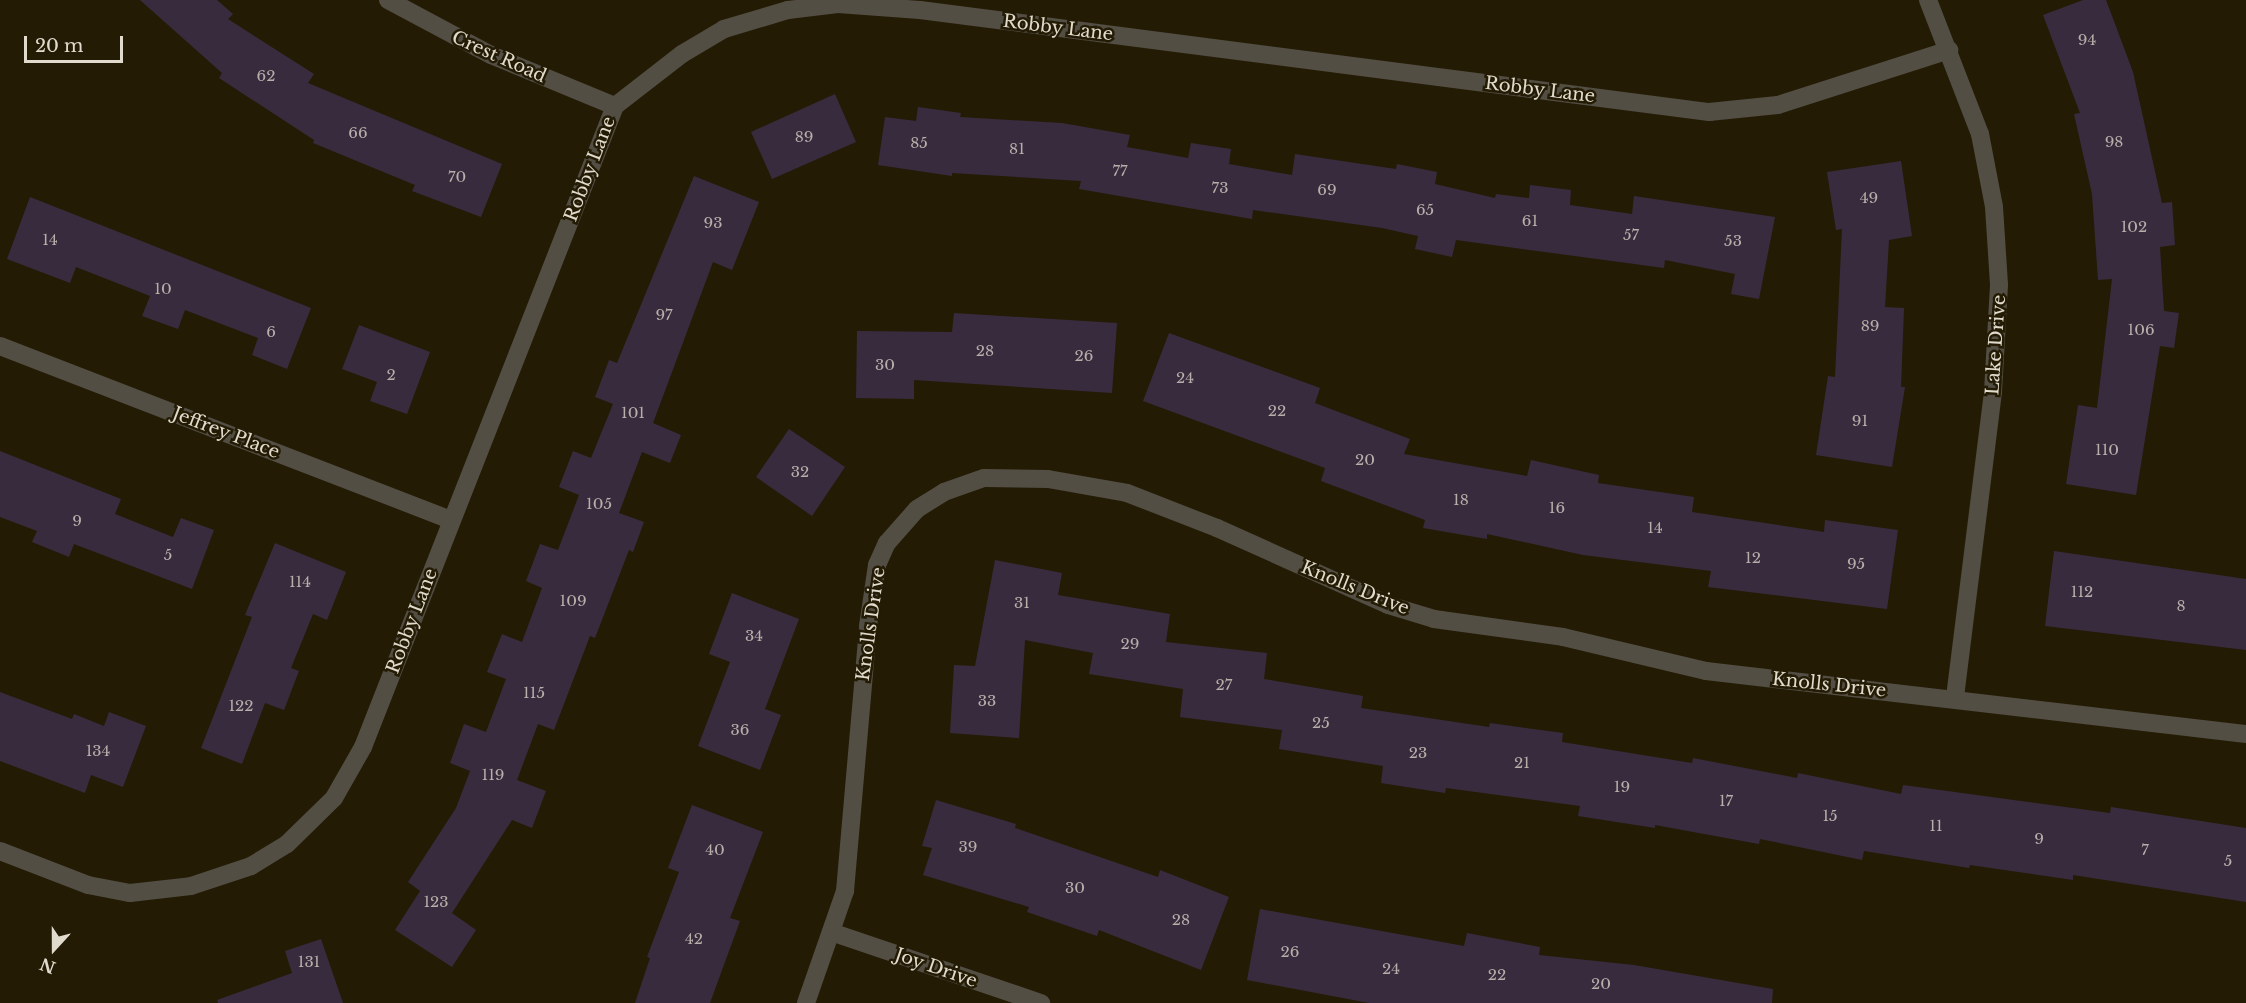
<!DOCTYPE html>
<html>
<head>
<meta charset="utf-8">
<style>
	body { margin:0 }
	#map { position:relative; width:2246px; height:1003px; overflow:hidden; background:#241b05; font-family:"Libre Baskerville",serif }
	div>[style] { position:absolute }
	.building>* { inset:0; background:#392b3e }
	.minor>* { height:18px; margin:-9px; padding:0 9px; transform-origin:9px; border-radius:9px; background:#524e43 }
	span { translate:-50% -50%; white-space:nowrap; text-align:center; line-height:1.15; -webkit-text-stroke:5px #241b05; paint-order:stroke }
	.number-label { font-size:15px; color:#b7afa9 }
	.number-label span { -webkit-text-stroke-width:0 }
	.street-label { font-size:18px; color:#e1dbcd }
	.north { position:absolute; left:24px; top:919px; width:60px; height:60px; -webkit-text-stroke:4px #241b05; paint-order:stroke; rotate:201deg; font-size:16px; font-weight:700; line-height:24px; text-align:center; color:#e1dbcd }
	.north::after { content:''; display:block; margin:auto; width:21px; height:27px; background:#e1dbcd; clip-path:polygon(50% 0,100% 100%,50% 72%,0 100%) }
	.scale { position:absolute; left:24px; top:36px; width:99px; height:27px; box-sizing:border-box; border:3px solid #e1dbcd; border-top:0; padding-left:8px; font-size:18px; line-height:21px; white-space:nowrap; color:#e1dbcd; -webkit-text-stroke:4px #241b05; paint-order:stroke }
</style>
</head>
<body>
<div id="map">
	<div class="building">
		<i style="clip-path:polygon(140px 0,217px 0,233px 14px,228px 19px,314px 74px,308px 83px,502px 164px,481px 217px,412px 191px,415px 185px,313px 143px,314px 140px,219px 78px,222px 73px)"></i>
		<i style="clip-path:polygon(2083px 0,2106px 0,2133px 72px,2162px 203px,2172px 202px,2175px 245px,2160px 247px,2164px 311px,2179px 313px,2174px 348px,2160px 346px,2136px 495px,2066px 484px,2078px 405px,2097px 408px,2112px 279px,2098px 280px,2092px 194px,2074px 114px,2080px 113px,2043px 15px)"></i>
		<i style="clip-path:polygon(835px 94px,856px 142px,772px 179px,751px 132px)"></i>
		<i style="clip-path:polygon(918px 107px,961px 113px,960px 117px,1062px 123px,1130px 135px,1127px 147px,1188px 158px,1191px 143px,1231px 149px,1229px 164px,1292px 175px,1295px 154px,1396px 169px,1397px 164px,1437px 172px,1435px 184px,1495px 198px,1496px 194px,1529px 198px,1530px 185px,1571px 190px,1570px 205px,1632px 214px,1634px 196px,1775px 217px,1759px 299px,1731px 294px,1735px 274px,1665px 260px,1664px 268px,1456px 240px,1452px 257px,1415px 249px,1418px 236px,1382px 228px,1253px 210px,1252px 219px,1079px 189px,1081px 181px,952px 173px,952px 176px,878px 165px,885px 117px,916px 121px)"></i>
		<i style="clip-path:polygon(1901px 161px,1912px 236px,1889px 240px,1885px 307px,1904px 308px,1901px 387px,1905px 387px,1892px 467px,1816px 455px,1828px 376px,1835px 377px,1842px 229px,1836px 230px,1827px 172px)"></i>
		<i style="clip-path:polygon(694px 176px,759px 202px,732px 270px,713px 262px,653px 423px,681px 435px,670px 463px,642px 452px,619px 513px,644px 522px,633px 552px,629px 550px,595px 638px,590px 636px,554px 730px,538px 724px,517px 780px,546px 791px,532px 828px,512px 820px,452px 913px,476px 930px,452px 967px,395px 930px,420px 891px,408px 882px,456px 808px,470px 771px,450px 763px,464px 724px,486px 732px,506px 679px,487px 672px,502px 634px,522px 642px,542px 588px,526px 581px,540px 544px,558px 550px,579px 495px,559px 487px,573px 451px,591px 458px,613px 404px,595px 397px,609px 360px,617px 363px)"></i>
		<i style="clip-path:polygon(30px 197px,311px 308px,287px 369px,252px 355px,258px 338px,185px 310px,178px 329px,142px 316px,150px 296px,76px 267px,70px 283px,7px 259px)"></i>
		<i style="clip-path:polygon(954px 313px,1117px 323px,1112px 393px,914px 380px,914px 399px,856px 398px,857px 331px,952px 332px)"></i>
		<i style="clip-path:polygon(359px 325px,430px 352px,407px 414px,370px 401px,377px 382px,342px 369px)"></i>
		<i style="clip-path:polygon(1169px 333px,1320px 388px,1315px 403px,1410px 439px,1404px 454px,1527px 476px,1531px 460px,1599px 475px,1598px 483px,1694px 497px,1692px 512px,1824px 532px,1825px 520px,1898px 530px,1887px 609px,1708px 587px,1711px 571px,1583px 555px,1487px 534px,1487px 539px,1423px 528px,1425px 520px,1321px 481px,1325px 468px,1143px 401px)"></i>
		<i style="clip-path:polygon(789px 429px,845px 467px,812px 516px,756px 477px)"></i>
		<i style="clip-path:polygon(0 451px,121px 499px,115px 514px,173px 537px,181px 518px,214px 530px,192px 589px,74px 544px,69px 557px,32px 542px,37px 531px,0 517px)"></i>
		<i style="clip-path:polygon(275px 543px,346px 572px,327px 620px,313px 614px,291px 668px,299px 671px,284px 710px,265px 703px,242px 764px,201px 748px,252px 617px,245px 615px)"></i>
		<i style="clip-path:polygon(2054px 551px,2246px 579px,2246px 650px,2045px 626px)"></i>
		<i style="clip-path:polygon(995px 560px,1062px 573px,1058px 595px,1170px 614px,1166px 642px,1267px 653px,1264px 679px,1363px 696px,1361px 708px,1489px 727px,1490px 723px,1563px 733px,1562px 742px,1692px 763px,1693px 758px,1797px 778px,1798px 773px,1901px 794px,1903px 785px,2110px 813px,2111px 807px,2246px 828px,2246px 902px,2073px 875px,2073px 880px,1970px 865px,1969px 868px,1864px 851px,1862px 860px,1760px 839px,1759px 844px,1655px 825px,1655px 828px,1578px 816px,1580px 806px,1446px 788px,1445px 793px,1381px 783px,1383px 766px,1279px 749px,1282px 730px,1180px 717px,1183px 689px,1089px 674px,1093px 653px,1025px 640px,1019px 738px,950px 733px,954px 665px,975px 666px)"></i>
		<i style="clip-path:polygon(732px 593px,799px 619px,765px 709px,781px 715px,760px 770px,698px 746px,730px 662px,709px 654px)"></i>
		<i style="clip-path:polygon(0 692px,72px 719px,74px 714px,104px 726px,109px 712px,146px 726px,123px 787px,91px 775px,85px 793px,0 761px)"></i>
		<i style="clip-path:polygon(936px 800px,1016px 824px,1015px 828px,1158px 877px,1160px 870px,1229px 897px,1201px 970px,1099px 930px,1097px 936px,1027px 912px,1029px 907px,923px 875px,932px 848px,922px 846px)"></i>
		<i style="clip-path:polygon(692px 805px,763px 832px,730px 918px,740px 921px,710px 1003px,635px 1003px,650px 958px,647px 957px,679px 872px,668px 868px)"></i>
		<i style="clip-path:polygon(1260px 909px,1464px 946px,1467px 933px,1540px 947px,1539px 955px,1634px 965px,1773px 989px,1772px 1003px,1369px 1003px,1247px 980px)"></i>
		<i style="clip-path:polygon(321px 939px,343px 1003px,218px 1003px,217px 1000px,292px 973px,285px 951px)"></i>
	</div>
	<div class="minor">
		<i style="left:388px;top:0;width:117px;rotate:28.1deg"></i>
		<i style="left:491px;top:55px;width:134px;rotate:22.4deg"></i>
		<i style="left:1928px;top:0;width:144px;rotate:68.8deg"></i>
		<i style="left:1980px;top:134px;width:74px;rotate:79.1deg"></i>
		<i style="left:1994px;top:207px;width:78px;rotate:86.3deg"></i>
		<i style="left:1999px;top:285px;width:107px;rotate:93.2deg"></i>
		<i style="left:1993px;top:392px;width:308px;rotate:97.1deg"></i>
		<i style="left:0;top:346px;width:484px;rotate:21.1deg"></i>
		<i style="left:0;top:851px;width:94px;rotate:21.1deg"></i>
		<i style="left:88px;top:885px;width:43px;rotate:10.8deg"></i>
		<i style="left:130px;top:893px;width:61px;rotate:-6.5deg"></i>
		<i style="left:191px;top:886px;width:63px;rotate:-18.4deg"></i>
		<i style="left:251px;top:866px;width:42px;rotate:-31.4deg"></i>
		<i style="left:287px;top:844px;width:66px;rotate:-44.4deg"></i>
		<i style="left:334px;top:798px;width:59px;rotate:-60.4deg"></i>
		<i style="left:363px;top:747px;width:689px;rotate:-68.54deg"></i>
		<i style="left:615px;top:106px;width:85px;rotate:-37.8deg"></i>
		<i style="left:682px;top:54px;width:49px;rotate:-30.8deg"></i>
		<i style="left:724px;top:29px;width:67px;rotate:-16.5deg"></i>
		<i style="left:788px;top:10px;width:50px;rotate:-6.8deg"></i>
		<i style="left:838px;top:4px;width:82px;rotate:4.2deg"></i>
		<i style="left:920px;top:10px;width:796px;rotate:7.37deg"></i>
		<i style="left:1709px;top:112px;width:69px;rotate:-5.8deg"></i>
		<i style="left:1778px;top:105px;width:180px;rotate:-17.8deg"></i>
		<i style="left:831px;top:932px;width:222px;rotate:18.7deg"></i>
		<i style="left:806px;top:1003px;width:119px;rotate:-70.8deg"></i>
		<i style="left:845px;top:891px;width:266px;rotate:-85deg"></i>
		<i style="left:868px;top:626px;width:62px;rotate:-81.6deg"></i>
		<i style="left:877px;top:565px;width:24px;rotate:-66deg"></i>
		<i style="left:887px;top:543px;width:45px;rotate:-48.6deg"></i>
		<i style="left:917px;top:509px;width:32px;rotate:-32deg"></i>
		<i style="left:944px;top:492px;width:42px;rotate:-19.3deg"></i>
		<i style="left:984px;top:478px;width:64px;rotate:0.9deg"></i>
		<i style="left:1048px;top:479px;width:80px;rotate:10deg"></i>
		<i style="left:1127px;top:493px;width:97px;rotate:21.3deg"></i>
		<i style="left:1217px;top:528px;width:188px;rotate:24.2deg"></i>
		<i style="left:1388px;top:605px;width:48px;rotate:16.9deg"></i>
		<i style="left:1434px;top:619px;width:130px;rotate:7.9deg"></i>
		<i style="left:1563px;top:637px;width:147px;rotate:13.4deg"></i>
		<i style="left:1706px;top:671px;width:544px;rotate:6.65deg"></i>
	</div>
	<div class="number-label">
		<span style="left:2087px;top:40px">94</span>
		<span style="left:266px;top:76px">62</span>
		<span style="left:358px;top:133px">66</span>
		<span style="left:804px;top:137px">89</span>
		<span style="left:2114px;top:142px">98</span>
		<span style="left:919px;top:143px">85</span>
		<span style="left:1017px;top:149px">81</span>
		<span style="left:1120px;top:171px">77</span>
		<span style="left:457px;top:177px">70</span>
		<span style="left:1220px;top:188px">73</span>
		<span style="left:1327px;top:190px">69</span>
		<span style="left:1869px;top:198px">49</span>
		<span style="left:1425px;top:210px">65</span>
		<span style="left:1530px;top:221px">61</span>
		<span style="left:713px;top:223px">93</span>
		<span style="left:2134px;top:227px">102</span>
		<span style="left:1631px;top:235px">57</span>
		<span style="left:50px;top:240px">14</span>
		<span style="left:1733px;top:241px">53</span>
		<span style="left:163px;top:289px">10</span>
		<span style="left:664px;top:315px">97</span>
		<span style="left:1870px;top:326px">89</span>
		<span style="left:2141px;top:330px">106</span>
		<span style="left:271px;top:332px">6</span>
		<span style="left:985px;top:351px">28</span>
		<span style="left:1084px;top:356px">26</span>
		<span style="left:885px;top:365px">30</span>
		<span style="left:391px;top:375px">2</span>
		<span style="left:1185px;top:378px">24</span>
		<span style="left:1277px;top:411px">22</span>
		<span style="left:633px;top:413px">101</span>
		<span style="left:1860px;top:421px">91</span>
		<span style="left:2107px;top:450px">110</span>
		<span style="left:1365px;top:460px">20</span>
		<span style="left:800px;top:472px">32</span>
		<span style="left:1461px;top:500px">18</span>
		<span style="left:599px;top:504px">105</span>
		<span style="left:1557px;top:508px">16</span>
		<span style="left:77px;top:521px">9</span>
		<span style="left:1655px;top:528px">14</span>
		<span style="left:168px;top:555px">5</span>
		<span style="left:1753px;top:558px">12</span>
		<span style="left:1856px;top:564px">95</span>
		<span style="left:300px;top:582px">114</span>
		<span style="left:2082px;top:592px">112</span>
		<span style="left:573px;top:601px">109</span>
		<span style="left:1022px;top:603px">31</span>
		<span style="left:2181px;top:606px">8</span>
		<span style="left:754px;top:636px">34</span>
		<span style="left:1130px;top:644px">29</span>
		<span style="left:1224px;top:685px">27</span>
		<span style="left:534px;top:693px">115</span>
		<span style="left:987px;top:701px">33</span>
		<span style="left:241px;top:706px">122</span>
		<span style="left:1321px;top:723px">25</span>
		<span style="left:740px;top:730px">36</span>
		<span style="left:98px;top:751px">134</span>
		<span style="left:1418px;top:753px">23</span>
		<span style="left:1522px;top:763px">21</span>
		<span style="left:493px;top:775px">119</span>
		<span style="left:1622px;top:787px">19</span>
		<span style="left:1726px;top:801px">17</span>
		<span style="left:1830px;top:816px">15</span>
		<span style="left:1936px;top:826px">11</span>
		<span style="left:2039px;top:839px">9</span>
		<span style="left:968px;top:847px">39</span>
		<span style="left:715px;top:850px">40</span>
		<span style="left:2145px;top:850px">7</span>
		<span style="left:2228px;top:861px">5</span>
		<span style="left:1075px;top:888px">30</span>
		<span style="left:436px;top:902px">123</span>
		<span style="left:1181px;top:920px">28</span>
		<span style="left:694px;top:939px">42</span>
		<span style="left:1290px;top:952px">26</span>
		<span style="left:309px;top:962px">131</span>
		<span style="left:1391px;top:969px">24</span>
		<span style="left:1497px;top:975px">22</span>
		<span style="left:1601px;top:984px">20</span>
	</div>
	<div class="street-label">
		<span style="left:1058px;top:28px;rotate:7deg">Robby Lane</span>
		<span style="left:499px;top:57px;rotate:24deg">Crest Road</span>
		<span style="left:1540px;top:90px;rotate:7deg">Robby Lane</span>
		<span style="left:590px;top:169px;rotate:-69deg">Robby Lane</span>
		<span style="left:1996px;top:345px;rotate:-86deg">Lake Drive</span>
		<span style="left:226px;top:433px;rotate:21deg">Jeffrey Place</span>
		<span style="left:1355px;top:588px;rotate:22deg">Knolls Drive</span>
		<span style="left:412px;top:621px;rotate:-69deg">Robby Lane</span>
		<span style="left:871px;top:624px;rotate:-82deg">Knolls Drive</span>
		<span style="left:1829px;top:685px;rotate:6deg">Knolls Drive</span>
		<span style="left:936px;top:968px;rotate:19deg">Joy Drive</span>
	</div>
	<div class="north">N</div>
	<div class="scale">20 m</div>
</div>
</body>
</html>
